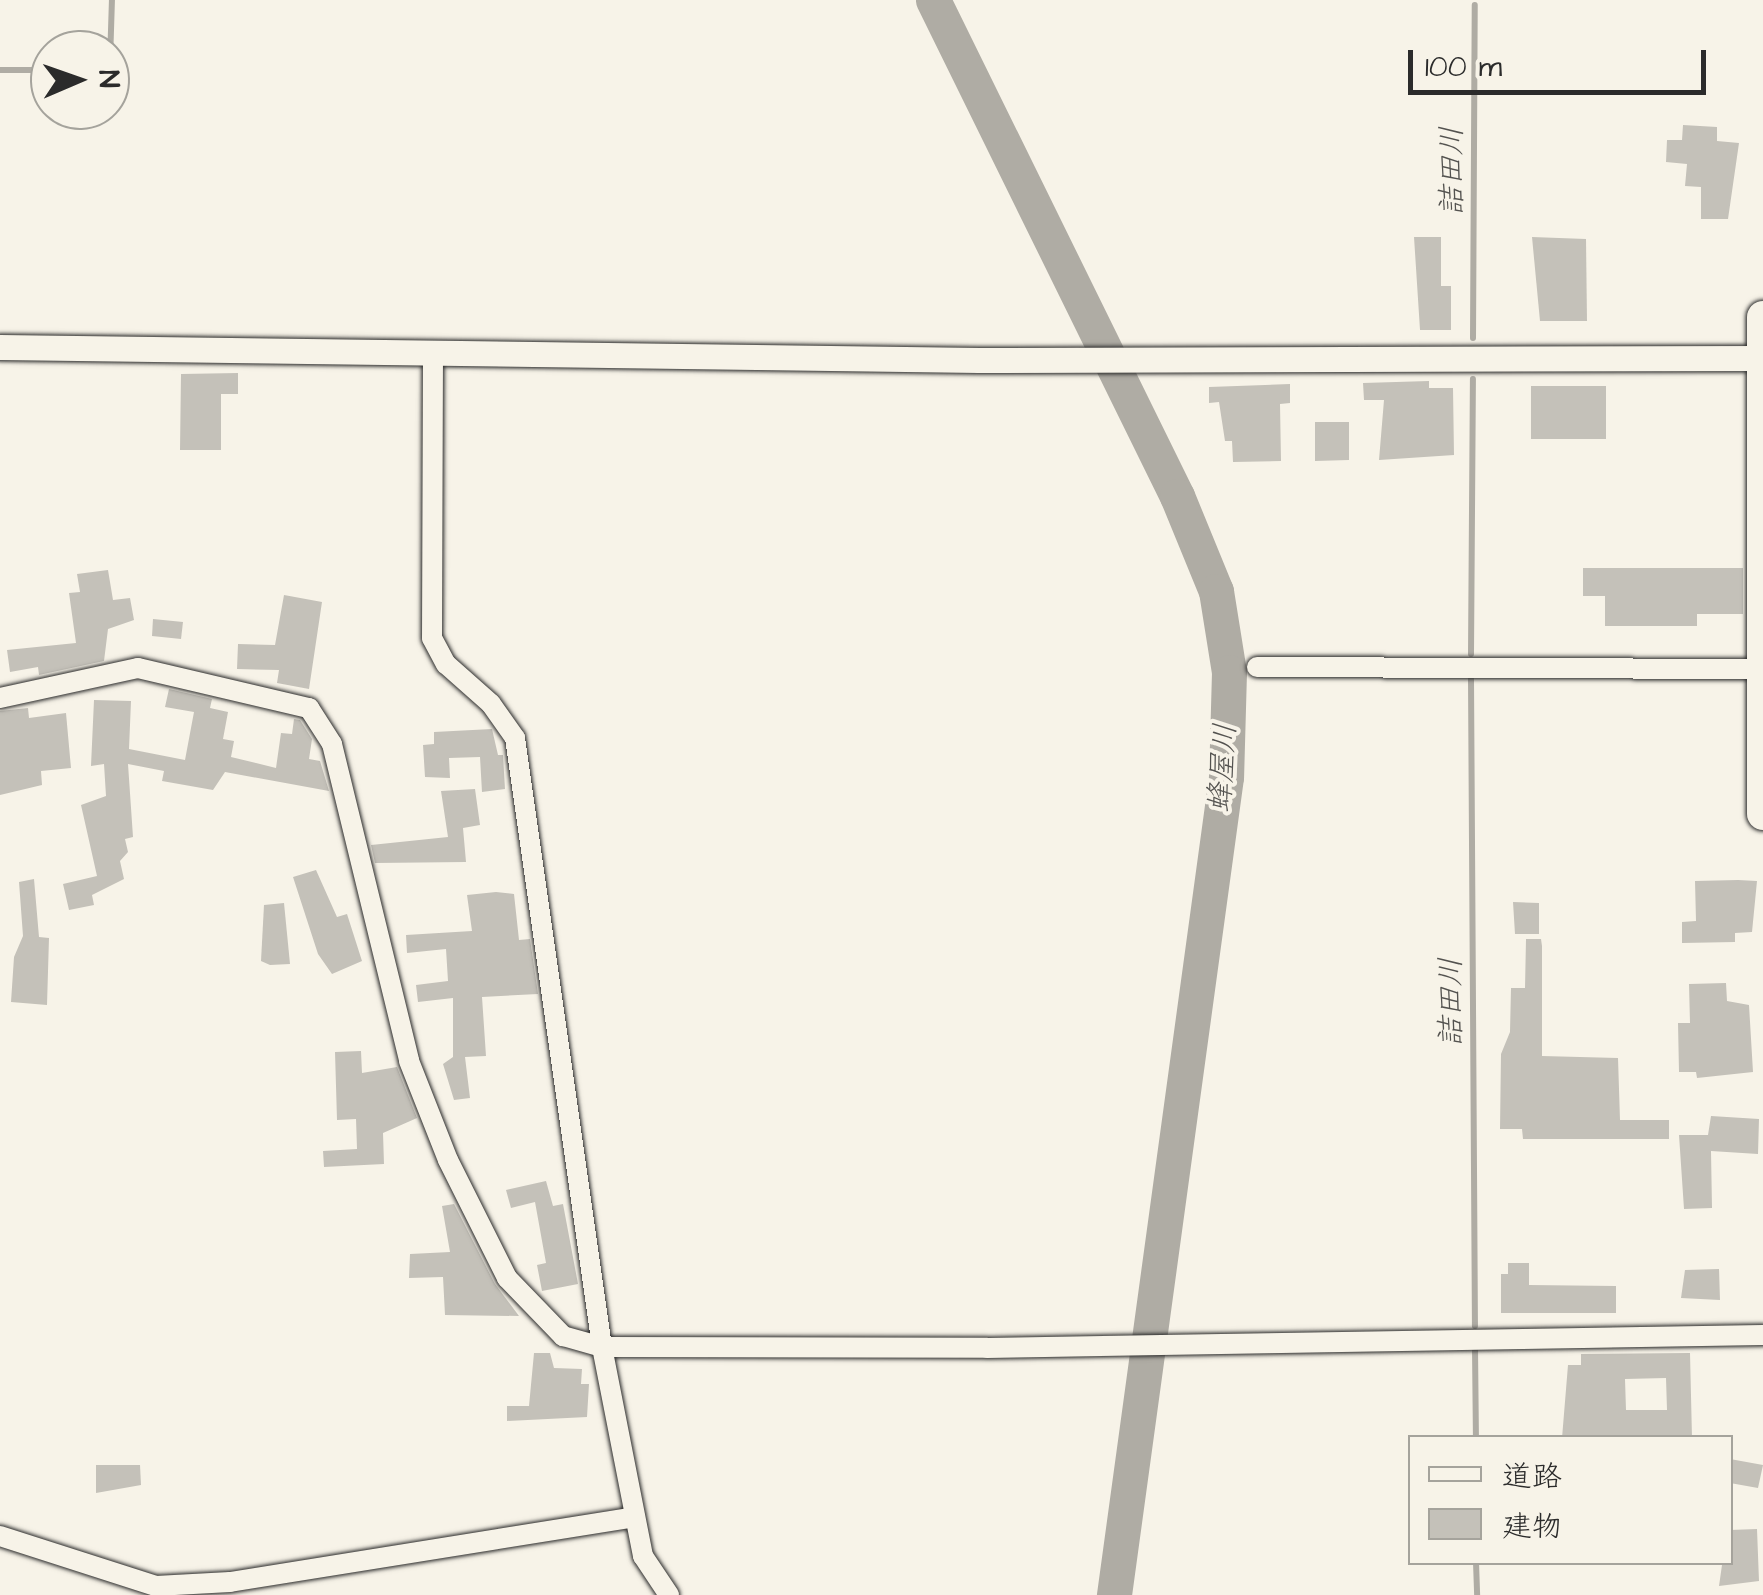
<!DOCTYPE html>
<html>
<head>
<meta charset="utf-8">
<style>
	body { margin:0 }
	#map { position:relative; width:1763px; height:1595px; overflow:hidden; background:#f7f3e8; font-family:"Architects Daughter","Klee One",sans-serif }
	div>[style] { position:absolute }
	.stream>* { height:6px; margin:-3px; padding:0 3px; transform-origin:3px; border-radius:3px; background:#afaca4 }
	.river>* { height:35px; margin:-17.5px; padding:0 17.5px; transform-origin:17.5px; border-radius:17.5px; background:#afaca4 }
	.building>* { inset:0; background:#c4c1b9 }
	.roads { filter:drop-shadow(0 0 2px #2b2b2b) drop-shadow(0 0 2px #2b2b2b) }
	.minor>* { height:20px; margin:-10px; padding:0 10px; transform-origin:10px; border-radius:10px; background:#f7f3e8 }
	.tertiary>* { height:25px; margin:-12.5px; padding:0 12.5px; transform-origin:12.5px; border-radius:12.5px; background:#f7f3e8 }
	.trunk>* { height:32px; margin:-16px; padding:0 16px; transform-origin:16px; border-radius:16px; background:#f7f3e8 }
	span { translate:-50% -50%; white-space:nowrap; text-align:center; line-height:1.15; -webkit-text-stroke:8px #f7f3e8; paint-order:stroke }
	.water-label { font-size:30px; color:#53524f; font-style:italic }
	.legend { position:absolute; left:1408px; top:1435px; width:325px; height:130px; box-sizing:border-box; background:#f7f3e8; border:2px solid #a5a39c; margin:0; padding:12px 18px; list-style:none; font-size:30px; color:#2b2b2b }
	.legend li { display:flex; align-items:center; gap:20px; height:50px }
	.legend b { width:50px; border:2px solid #a5a39c }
	.north { position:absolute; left:30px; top:30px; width:100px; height:100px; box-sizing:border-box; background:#f7f3e8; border:2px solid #a5a39c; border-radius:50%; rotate:88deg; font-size:28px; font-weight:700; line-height:40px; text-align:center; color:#2b2b2b }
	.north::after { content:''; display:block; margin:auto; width:35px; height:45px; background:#2b2b2b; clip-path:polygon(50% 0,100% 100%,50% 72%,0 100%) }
	.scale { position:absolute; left:1408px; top:50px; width:298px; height:45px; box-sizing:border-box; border:5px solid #2b2b2b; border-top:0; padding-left:12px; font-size:30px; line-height:35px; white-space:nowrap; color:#2b2b2b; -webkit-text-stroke:8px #f7f3e8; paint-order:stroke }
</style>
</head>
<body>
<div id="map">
	<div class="stream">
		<i style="left:110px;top:62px;width:62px;rotate:-88.2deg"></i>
		<i style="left:0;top:70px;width:50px"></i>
		<i style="left:1473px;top:338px;width:333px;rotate:-89.7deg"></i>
		<i style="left:1471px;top:654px;width:275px;rotate:-89.6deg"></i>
		<i style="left:1471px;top:679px;width:647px;rotate:89.65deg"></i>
		<i style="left:1475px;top:1348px;width:90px;rotate:89.4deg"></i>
		<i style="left:1476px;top:1562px;width:33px;rotate:88deg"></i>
	</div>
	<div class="river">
		<i style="left:933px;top:0;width:553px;rotate:63.81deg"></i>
		<i style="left:1177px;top:496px;width:103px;rotate:67.7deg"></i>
		<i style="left:1216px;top:591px;width:82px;rotate:80.9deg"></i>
		<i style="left:1229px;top:672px;width:105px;rotate:91.6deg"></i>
		<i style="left:1226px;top:777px;width:826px;rotate:97.8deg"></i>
	</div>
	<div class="building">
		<i style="clip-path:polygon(1683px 125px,1717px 127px,1717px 141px,1739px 143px,1728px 219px,1701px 219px,1701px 187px,1685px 186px,1687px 164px,1666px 162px,1667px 140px,1682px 140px)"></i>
		<i style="clip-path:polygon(1414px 237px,1441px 237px,1441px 286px,1451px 286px,1451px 330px,1420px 330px)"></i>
		<i style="clip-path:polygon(1532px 237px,1586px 239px,1587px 321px,1540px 321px)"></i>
		<i style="clip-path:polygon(238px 373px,238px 394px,221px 394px,221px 450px,180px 450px,181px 374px)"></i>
		<i style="clip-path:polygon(1429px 381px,1429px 388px,1453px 388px,1454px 455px,1379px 460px,1384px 400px,1364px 400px,1363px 383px)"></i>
		<i style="clip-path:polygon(1290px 384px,1290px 403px,1280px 404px,1281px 461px,1233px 462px,1232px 441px,1225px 441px,1219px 402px,1209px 403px,1209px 387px)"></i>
		<i style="clip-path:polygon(1531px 386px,1606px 386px,1606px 439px,1531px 439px)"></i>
		<i style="clip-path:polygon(1315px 422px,1349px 422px,1349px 460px,1315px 461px)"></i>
		<i style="clip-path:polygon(1583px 568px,1743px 568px,1743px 614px,1697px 614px,1697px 626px,1605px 626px,1605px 596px,1583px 596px)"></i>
		<i style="clip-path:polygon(108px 570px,113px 600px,130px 598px,134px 620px,108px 629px,104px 661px,39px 675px,38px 667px,10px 672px,7px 650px,76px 643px,69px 593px,80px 592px,77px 574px)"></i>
		<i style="clip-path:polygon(284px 595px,322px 602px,309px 689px,277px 683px,279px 670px,237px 669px,238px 644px,275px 645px)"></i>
		<i style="clip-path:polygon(153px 619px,183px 622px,181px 639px,152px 636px)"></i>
		<i style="clip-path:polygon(169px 689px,212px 699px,210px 708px,228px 712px,223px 739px,234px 741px,231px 757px,276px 768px,281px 733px,292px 734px,294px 719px,300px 720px,312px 739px,309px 759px,320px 761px,329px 791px,225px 772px,213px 790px,162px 781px,164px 771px,128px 764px,133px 837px,125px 839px,128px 852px,120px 861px,124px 879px,92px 895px,94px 905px,69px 910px,63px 884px,97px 876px,81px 805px,106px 796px,104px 764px,91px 766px,94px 700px,131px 701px,129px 749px,185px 760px,194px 712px,165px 707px)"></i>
		<i style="clip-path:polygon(28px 708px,29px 718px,66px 713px,71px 768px,41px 771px,42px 785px,0 795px,0 711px)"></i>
		<i style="clip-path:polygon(492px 729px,498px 755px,503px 755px,505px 789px,482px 792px,480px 757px,449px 758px,450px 778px,425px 777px,423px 745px,434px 744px,434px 732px)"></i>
		<i style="clip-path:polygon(475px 789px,480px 825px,463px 828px,466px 862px,375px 863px,371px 845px,448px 837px,441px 791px)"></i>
		<i style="clip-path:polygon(316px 870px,337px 917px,347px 914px,362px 961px,332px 974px,318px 954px,293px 877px)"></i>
		<i style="clip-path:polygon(34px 879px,39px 937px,49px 938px,47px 1005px,11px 1002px,14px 957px,23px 936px,19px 882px)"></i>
		<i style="clip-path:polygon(1738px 880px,1757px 881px,1752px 932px,1735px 933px,1735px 942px,1682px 943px,1682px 922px,1696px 921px,1695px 881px)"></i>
		<i style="clip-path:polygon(496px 892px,514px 894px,519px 940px,530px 939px,538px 994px,482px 997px,486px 1056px,465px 1057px,470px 1098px,454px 1100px,443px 1064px,453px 1057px,453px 998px,418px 1002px,416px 985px,448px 981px,446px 949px,407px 953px,406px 935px,472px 931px,467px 895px)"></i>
		<i style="clip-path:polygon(1513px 902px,1539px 903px,1539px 934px,1515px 934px)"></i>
		<i style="clip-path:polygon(284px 903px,290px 964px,270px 965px,261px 961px,264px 905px)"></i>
		<i style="clip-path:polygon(1526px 939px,1541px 939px,1542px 946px,1542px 1056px,1618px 1058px,1620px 1120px,1669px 1120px,1669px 1139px,1523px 1139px,1522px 1129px,1500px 1129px,1501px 1054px,1510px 1032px,1511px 988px,1525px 988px)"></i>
		<i style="clip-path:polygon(1726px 983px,1727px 1001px,1749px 1005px,1753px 1072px,1697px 1078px,1696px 1072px,1679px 1072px,1678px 1023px,1690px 1023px,1689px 984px)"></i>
		<i style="clip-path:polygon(361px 1051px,362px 1073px,397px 1067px,417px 1118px,383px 1133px,384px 1164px,324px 1167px,323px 1151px,357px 1149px,356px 1119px,337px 1120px,335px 1052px)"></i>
		<i style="clip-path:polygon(1711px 1116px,1759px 1119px,1758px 1154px,1711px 1151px,1712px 1208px,1684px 1209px,1679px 1135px,1708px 1135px)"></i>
		<i style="clip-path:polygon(546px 1181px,553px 1206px,563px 1204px,578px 1284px,542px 1291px,537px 1265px,546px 1263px,535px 1202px,511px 1208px,506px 1190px)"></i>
		<i style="clip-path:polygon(454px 1204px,495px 1284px,519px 1316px,445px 1315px,443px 1277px,409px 1278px,410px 1254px,450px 1252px,442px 1206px)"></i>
		<i style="clip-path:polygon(1508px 1263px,1529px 1263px,1529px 1285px,1616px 1286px,1616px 1313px,1501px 1313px,1501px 1274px,1508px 1274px)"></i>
		<i style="clip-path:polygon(1719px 1269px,1720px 1300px,1681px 1298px,1685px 1270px)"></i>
		<i style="clip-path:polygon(534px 1353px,550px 1353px,554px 1368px,582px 1369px,581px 1384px,589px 1384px,587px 1417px,507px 1421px,507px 1406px,529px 1406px)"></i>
		<i style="clip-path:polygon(evenodd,1690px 1353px,1692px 1438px,1562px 1438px,1568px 1365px,1581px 1365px,1581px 1354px,1690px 1353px,1666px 1378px,1667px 1410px,1626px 1410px,1625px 1379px,1666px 1378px)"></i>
		<i style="clip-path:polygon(1730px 1459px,1763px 1465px,1758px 1488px,1730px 1483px)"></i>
		<i style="clip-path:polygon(96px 1465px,140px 1465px,141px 1485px,96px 1493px)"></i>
		<i style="clip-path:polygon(1757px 1529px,1759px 1581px,1719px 1586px,1722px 1565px,1730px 1562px,1730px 1530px)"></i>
	</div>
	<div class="roads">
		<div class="minor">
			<i style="left:433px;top:352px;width:286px;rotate:90.2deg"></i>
			<i style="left:432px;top:638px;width:30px;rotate:62deg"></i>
			<i style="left:446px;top:664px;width:60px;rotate:41.6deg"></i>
			<i style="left:491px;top:704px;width:42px;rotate:54.8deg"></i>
			<i style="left:515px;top:738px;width:615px;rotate:81.87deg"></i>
			<i style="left:602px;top:1347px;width:213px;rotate:78.9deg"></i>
			<i style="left:643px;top:1556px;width:47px;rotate:56.3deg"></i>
			<i style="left:1257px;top:667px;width:506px;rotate:0.23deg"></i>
			<i style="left:0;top:698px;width:141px;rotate:-12.3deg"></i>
			<i style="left:138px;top:668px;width:176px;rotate:13.2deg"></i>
			<i style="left:309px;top:708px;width:43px;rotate:57.4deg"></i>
			<i style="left:332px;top:744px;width:326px;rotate:76.3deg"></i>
			<i style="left:409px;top:1061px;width:106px;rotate:68.5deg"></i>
			<i style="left:448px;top:1160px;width:132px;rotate:63.4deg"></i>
			<i style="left:507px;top:1278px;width:81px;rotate:46deg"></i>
			<i style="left:563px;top:1336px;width:41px;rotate:15.8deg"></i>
			<i style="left:602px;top:1347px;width:385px;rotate:0.1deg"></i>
			<i style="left:987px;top:1348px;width:776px;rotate:-0.96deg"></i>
			<i style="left:0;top:1536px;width:164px;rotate:17.8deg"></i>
			<i style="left:156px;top:1586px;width:74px;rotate:-3.1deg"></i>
			<i style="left:230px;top:1582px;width:410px;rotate:-9.1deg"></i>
		</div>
		<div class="tertiary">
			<i style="left:0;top:347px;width:979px;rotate:0.76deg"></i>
			<i style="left:979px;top:360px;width:784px;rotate:-0.15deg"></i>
		</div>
		<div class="trunk">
			<i style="left:1763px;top:317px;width:497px;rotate:90deg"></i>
		</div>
	</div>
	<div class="water-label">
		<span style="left:1452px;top:171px;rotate:-90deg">詰田川</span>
		<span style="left:1223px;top:768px;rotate:-86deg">蜂屋川</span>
		<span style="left:1451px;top:1002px;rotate:-90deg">詰田川</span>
	</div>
	<ul class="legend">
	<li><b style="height:12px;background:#f7f3e8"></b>道路</li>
	<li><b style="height:28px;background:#c4c1b9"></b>建物</li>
	</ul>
	<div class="north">N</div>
	<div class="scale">100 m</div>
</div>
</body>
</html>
